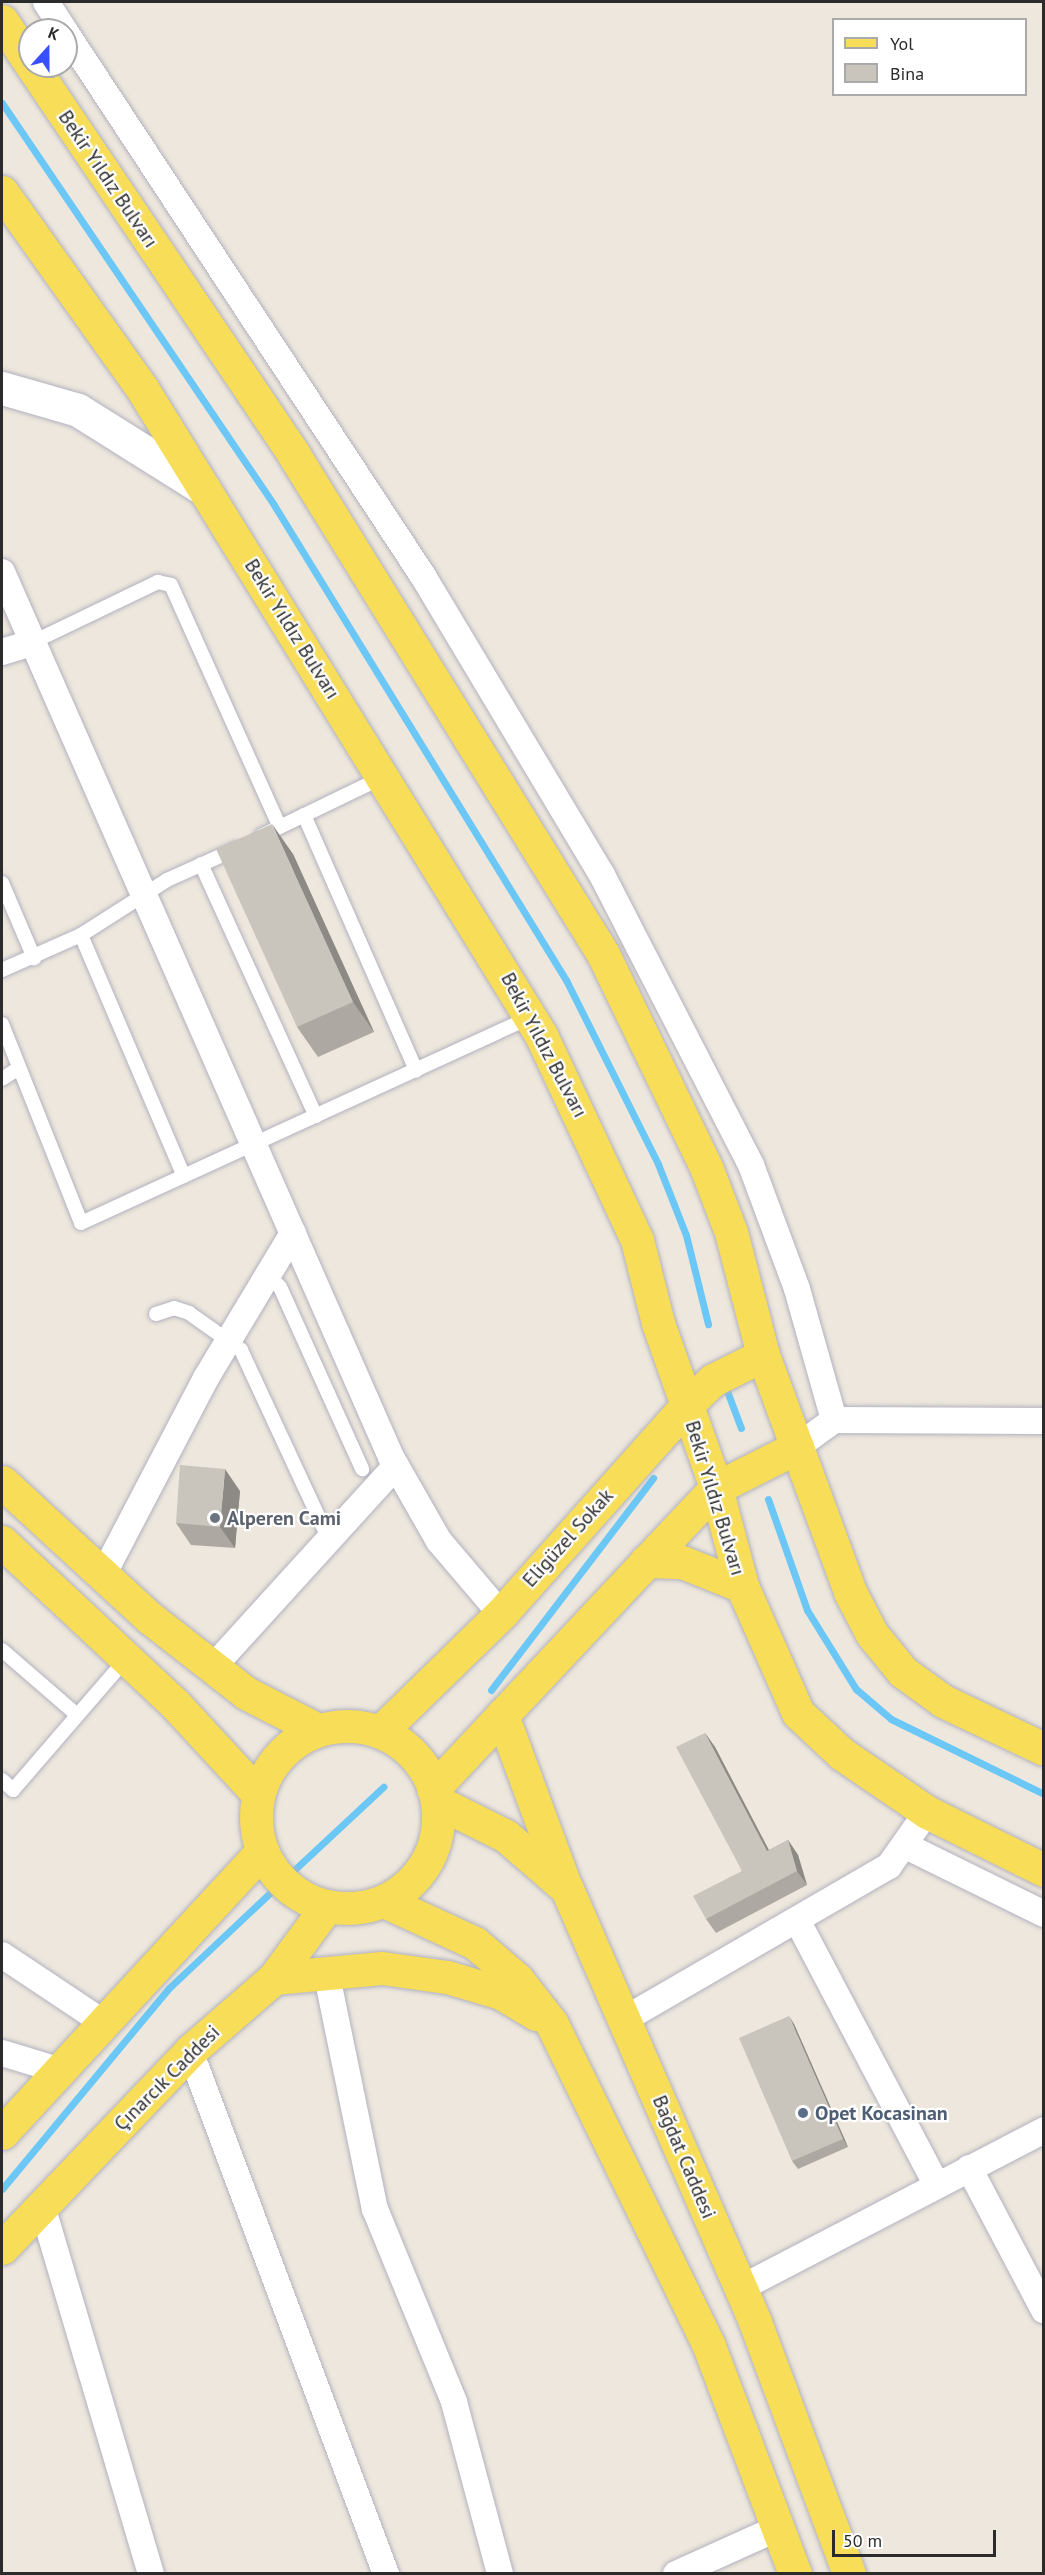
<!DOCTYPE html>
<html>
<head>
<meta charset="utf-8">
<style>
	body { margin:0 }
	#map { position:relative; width:1045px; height:2575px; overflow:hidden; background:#eee7dd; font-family:"PT Sans",sans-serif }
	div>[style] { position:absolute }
	.stream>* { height:7px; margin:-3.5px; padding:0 3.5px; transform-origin:3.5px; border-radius:3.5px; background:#6bc7f5 }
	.roads { filter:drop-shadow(0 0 2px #b1b2bf) drop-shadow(0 0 2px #b1b2bf) }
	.lane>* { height:14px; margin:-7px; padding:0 7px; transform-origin:7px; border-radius:7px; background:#fff }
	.street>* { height:26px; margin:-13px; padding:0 13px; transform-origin:13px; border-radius:13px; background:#fff }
	.secondary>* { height:33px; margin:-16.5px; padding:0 16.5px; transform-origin:16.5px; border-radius:16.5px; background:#fff }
	.primary>* { height:33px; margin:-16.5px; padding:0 16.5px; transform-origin:16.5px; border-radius:16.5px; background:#f7dd58 }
	.primary>.ring { margin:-16.5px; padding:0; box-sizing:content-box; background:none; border:33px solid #f7dd58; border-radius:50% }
	.wall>* { inset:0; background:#ada9a2 }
	.shaded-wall>* { inset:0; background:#8d8984 }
	.building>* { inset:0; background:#c9c4bc }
	.dots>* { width:16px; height:16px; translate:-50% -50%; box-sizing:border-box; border:3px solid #fff; border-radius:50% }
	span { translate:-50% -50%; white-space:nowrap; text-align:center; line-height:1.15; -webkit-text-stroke:4.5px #fff; paint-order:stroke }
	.street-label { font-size:20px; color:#2b2b2b }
	.worship-label { font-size:20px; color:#5b616d; font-weight:700 }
	.left { translate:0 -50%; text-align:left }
	.service-label { font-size:20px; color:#4e5e75; font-weight:700 }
	.frame { position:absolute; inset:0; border:3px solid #2b2b2b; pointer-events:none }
	.legend { position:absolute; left:832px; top:18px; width:195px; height:78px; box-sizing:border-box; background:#fff; border:2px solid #aaa; margin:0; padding:8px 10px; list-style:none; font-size:18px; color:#2b2b2b }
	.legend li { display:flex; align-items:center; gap:12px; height:30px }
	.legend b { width:30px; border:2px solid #aaa }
	.north { position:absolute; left:18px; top:18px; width:60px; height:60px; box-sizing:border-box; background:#fff; border:2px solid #aaa; border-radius:50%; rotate:21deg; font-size:16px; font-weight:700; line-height:24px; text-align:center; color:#2b2b2b }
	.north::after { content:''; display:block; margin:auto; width:21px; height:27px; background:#3850ff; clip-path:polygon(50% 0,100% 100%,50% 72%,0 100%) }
	.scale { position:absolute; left:832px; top:2530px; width:164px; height:27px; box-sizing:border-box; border:3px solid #2b2b2b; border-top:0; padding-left:8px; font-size:18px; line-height:21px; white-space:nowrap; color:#2b2b2b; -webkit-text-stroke:4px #fff; paint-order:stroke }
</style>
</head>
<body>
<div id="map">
	<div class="stream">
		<i style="left:2px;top:103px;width:485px;rotate:55.9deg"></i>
		<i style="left:274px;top:505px;width:558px;rotate:58.42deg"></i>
		<i style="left:566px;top:980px;width:206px;rotate:63.4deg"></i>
		<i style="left:658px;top:1164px;width:76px;rotate:68.5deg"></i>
		<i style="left:686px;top:1235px;width:92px;rotate:76.1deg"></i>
		<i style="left:724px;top:1383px;width:48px;rotate:69.3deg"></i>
		<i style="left:768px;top:1499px;width:118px;rotate:70.6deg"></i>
		<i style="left:807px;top:1610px;width:93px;rotate:58.2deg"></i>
		<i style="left:856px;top:1689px;width:46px;rotate:40.6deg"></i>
		<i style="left:891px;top:1719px;width:170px;rotate:26.1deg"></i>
		<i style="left:491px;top:1690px;width:267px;rotate:-52.6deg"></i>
		<i style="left:292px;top:1872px;width:125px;rotate:-43deg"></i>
		<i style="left:2px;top:2189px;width:261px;rotate:-50.3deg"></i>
		<i style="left:169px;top:1988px;width:143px;rotate:-43.3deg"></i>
	</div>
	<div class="roads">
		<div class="lane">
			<i style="left:31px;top:643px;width:141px;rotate:-25.7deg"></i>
			<i style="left:158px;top:582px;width:13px;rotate:13deg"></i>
			<i style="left:171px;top:585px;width:265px;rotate:65.8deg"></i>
			<i style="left:304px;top:815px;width:279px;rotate:66.3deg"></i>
			<i style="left:261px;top:836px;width:133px;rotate:-25.8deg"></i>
			<i style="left:201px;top:864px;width:277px;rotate:65.5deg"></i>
			<i style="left:2px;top:883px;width:82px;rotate:66.9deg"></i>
			<i style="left:81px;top:935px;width:262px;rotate:66.9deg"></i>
			<i style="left:2px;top:970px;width:86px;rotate:-23.9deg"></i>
			<i style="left:81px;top:935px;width:102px;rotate:-32.6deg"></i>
			<i style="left:167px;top:880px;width:76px;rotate:-24.2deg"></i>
			<i style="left:2px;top:1024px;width:214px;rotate:68.3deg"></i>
			<i style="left:81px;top:1223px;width:495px;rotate:-24.6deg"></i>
			<i style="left:2px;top:1079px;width:20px;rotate:-33deg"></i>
			<i style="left:267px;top:1274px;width:18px;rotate:45deg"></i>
			<i style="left:280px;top:1287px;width:200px;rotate:65.7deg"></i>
			<i style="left:156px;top:1314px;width:19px;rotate:-18deg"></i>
			<i style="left:174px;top:1308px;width:16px;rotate:18deg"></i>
			<i style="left:189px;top:1313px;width:64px;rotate:35.4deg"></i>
			<i style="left:241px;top:1350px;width:206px;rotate:65.1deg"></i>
			<i style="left:2px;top:1650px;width:99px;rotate:40.9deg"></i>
			<i style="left:2px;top:1780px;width:15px;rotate:42deg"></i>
			<i style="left:13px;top:1790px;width:173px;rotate:-49.2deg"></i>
		</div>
		<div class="street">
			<i style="left:46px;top:2px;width:33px;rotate:57deg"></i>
			<i style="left:66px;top:33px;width:650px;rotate:56.68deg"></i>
			<i style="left:423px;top:576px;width:348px;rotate:59.1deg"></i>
			<i style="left:602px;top:875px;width:326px;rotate:62.8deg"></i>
			<i style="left:751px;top:1165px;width:132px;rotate:69.6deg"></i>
			<i style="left:797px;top:1289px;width:136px;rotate:74.2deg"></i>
			<i style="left:834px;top:1420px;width:210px;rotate:0.3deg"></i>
			<i style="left:2px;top:572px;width:967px;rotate:66.27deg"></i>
			<i style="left:391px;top:1457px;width:97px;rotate:60.3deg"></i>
			<i style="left:439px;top:1541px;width:96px;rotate:49.7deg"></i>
			<i style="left:2px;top:652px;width:30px;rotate:-17deg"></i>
			<i style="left:797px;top:1447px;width:46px;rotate:-36.1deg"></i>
			<i style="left:103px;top:1575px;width:222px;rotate:-62.4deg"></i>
			<i style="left:206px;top:1378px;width:169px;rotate:-59deg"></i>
			<i style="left:213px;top:1667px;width:272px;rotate:-47.7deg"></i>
			<i style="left:906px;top:1846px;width:154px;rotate:26.2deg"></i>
			<i style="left:797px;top:1920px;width:300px;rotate:62.2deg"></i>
			<i style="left:2px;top:1955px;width:119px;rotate:33.7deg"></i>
			<i style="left:326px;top:1971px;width:243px;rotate:78.4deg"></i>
			<i style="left:375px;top:2209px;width:209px;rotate:67.7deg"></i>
			<i style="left:454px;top:2402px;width:178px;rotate:75deg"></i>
			<i style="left:625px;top:2019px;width:305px;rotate:-30.1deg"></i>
			<i style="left:889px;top:1866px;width:66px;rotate:-54.9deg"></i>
			<i style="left:190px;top:2051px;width:559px;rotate:69.46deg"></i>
			<i style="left:2px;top:2053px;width:59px;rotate:16.9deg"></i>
			<i style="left:969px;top:2168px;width:161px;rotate:62.2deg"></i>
			<i style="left:42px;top:2206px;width:384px;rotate:73.5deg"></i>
			<i style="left:741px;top:2288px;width:342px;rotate:-27.5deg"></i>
			<i style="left:676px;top:2574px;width:112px;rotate:-24.3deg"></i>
		</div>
		<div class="secondary">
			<i style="left:2px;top:388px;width:79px;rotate:16.1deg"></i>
			<i style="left:78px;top:410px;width:149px;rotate:32.1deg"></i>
		</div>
		<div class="primary">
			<i style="left:2px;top:21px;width:50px;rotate:56.3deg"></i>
			<i style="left:32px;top:66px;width:469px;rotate:56deg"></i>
			<i style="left:294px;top:455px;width:587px;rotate:58.23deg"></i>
			<i style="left:603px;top:954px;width:237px;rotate:64.2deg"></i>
			<i style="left:706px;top:1167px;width:70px;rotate:69deg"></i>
			<i style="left:731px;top:1232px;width:127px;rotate:75.4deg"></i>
			<i style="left:763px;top:1355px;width:252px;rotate:69.8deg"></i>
			<i style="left:850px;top:1592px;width:47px;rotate:62.4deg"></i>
			<i style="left:872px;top:1634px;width:49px;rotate:50.8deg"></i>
			<i style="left:903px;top:1672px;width:49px;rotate:35.9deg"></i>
			<i style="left:943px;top:1701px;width:112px;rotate:25.4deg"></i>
			<i style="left:2px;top:192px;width:243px;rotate:54.5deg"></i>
			<i style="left:143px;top:390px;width:758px;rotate:58.32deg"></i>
			<i style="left:541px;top:1035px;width:226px;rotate:64.9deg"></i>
			<i style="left:637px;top:1240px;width:86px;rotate:75.8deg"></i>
			<i style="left:658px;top:1323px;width:175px;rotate:70.6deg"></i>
			<i style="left:716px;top:1488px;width:101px;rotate:75.1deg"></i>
			<i style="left:742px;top:1586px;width:139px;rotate:66.2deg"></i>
			<i style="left:798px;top:1713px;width:60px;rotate:43deg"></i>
			<i style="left:842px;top:1754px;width:103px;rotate:34.3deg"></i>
			<i style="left:927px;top:1812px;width:131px;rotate:26.4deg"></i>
			<i style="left:2px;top:1482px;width:201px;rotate:42.6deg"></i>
			<i style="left:150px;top:1618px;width:122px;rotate:38deg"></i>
			<i style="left:246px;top:1693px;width:81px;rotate:27.2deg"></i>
			<i style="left:2px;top:1542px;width:237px;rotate:43.1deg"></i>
			<i style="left:175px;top:1704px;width:122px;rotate:47.3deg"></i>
			<i style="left:646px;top:1561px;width:36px;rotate:2deg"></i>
			<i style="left:682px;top:1562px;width:65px;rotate:21.8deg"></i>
			<i style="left:502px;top:1715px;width:181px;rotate:69.7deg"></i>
			<i class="ring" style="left:256px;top:1726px;width:149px;height:149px"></i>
			<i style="left:381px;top:1731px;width:168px;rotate:-44.3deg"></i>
			<i style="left:501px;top:1614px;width:280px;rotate:-48.3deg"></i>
			<i style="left:687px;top:1405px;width:36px;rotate:-44deg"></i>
			<i style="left:713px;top:1380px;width:56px;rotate:-26.6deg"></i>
			<i style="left:433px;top:1789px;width:413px;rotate:-46.8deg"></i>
			<i style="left:716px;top:1488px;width:91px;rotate:-26.8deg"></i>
			<i style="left:438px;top:1802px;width:76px;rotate:26.6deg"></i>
			<i style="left:506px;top:1836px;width:81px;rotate:41deg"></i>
			<i style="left:567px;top:1889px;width:472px;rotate:66.5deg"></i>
			<i style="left:755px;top:2322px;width:269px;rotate:69.5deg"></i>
			<i style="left:384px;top:1901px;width:100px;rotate:24.8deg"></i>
			<i style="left:475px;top:1943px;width:55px;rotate:40.6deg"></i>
			<i style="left:517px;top:1979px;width:57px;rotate:52.1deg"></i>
			<i style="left:552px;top:2024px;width:358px;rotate:64deg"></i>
			<i style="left:709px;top:2346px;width:244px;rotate:69.3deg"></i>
			<i style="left:274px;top:1978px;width:108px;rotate:-5.3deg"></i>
			<i style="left:382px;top:1968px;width:66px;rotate:7.9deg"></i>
			<i style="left:447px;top:1977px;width:56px;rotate:16.5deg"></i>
			<i style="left:501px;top:1993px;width:41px;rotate:31deg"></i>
			<i style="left:2px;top:2133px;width:384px;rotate:-47.3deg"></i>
			<i style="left:2px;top:2248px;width:272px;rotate:-46.3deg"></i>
			<i style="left:190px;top:2051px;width:111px;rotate:-41deg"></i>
			<i style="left:274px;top:1978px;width:89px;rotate:-53.6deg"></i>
		</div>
	</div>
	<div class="wall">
		<i style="clip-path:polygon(293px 854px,374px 1032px,318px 1057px,297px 1027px)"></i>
		<i style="clip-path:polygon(240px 1491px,235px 1548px,191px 1545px,176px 1523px)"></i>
		<i style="clip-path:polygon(705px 1733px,715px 1747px,769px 1850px,788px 1840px,798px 1855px,807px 1885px,716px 1933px,706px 1919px,742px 1871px)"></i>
		<i style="clip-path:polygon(794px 2024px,848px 2147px,798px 2169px,792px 2161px)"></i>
	</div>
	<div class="shaded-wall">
		<i style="clip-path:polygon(272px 824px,293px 854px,374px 1032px,353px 1002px)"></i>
		<i style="clip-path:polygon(225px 1469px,240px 1491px,235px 1548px,220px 1527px)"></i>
		<i style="clip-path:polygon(705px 1733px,715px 1747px,777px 1866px,767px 1851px)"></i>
		<i style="clip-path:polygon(788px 1840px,798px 1855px,807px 1885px,797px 1871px)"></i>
		<i style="clip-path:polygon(789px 2016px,794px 2024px,848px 2147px,843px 2139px)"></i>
	</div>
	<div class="building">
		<i style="clip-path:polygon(272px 824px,353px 1002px,297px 1027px,216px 849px)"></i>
		<i style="clip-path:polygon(180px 1465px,225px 1469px,220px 1527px,176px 1523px)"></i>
		<i style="clip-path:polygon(705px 1733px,767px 1851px,788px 1840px,797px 1871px,706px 1919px,693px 1896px,742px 1871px,676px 1747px)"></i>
		<i style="clip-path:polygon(789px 2016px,843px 2139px,792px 2161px,739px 2038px)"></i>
	</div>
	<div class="dots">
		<i style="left:215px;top:1518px;background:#6b7280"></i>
		<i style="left:803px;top:2113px;background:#5c6f8a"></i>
	</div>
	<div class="street-label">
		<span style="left:108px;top:179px;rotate:56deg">Bekir Yıldız Bulvarı</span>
		<span style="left:292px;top:629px;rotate:58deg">Bekir Yıldız Bulvarı</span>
		<span style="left:544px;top:1045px;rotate:62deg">Bekir Yıldız Bulvarı</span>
		<span style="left:715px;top:1498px;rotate:73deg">Bekir Yıldız Bulvarı</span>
		<span style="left:568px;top:1538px;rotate:-48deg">Eligüzel Sokak</span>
		<span style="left:167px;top:2078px;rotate:-45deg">Çınarcık Caddesi</span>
		<span style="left:684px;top:2157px;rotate:67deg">Bağdat Caddesi</span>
	</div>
	<div class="worship-label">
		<span class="left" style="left:227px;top:1518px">Alperen Cami</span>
	</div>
	<div class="service-label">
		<span class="left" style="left:815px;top:2113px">Opet Kocasinan</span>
	</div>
	<div class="frame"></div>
	<ul class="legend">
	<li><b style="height:8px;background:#f7dd58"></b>Yol</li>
	<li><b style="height:16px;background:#c9c4bc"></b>Bina</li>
	</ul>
	<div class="north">K</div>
	<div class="scale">50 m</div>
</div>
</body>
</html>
